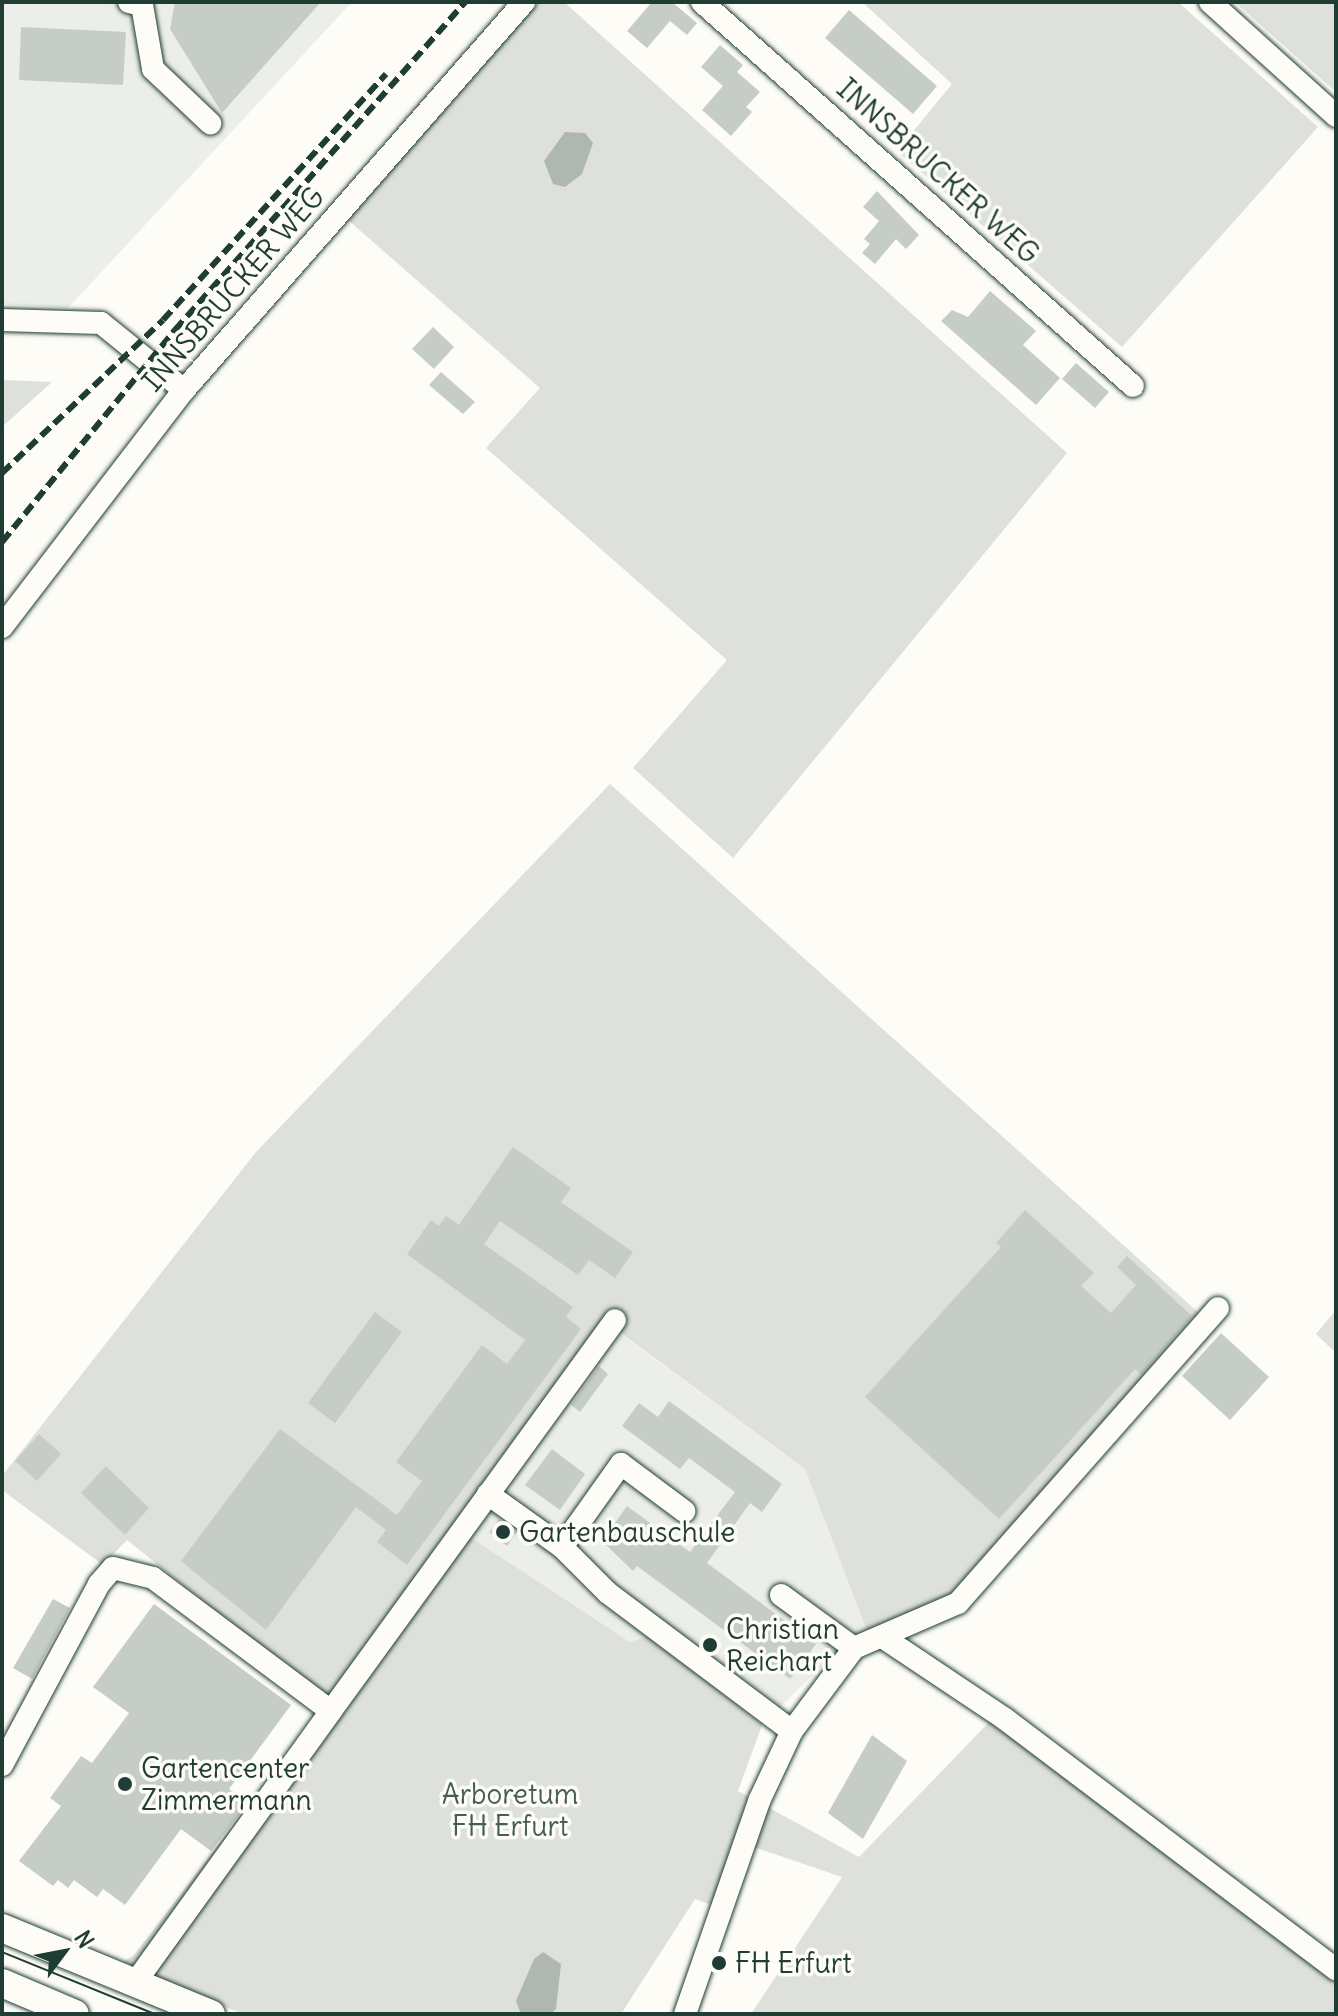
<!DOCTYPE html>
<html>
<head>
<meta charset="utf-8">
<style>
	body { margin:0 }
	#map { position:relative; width:1338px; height:2016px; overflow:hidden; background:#fdfcf7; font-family:Delius,sans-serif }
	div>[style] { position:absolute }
	.built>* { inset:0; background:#eceee9 }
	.green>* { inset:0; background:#dde0db }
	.water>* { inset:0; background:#aeb8b1 }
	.building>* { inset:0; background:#c6cdc7 }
	.roads { filter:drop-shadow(0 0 2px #1f3d34) drop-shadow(0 0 2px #1f3d34) }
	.minor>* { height:22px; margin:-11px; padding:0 11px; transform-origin:11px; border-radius:11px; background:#fdfcf7 }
	.major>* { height:28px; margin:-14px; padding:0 14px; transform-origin:14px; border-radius:14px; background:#fdfcf7 }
	.tram>* { height:2px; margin:-1px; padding:0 1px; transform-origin:1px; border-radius:1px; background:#1f3d34 }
	.rail>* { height:6px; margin-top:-3px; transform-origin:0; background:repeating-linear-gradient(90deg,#1f3d34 0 12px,transparent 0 18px) }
	.dots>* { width:22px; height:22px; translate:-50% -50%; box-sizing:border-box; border:4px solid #fdfcf7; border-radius:50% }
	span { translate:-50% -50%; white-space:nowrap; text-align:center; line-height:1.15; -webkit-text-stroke:7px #fdfcf7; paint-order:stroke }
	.street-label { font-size:28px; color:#1f3d34 }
	.poi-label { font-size:28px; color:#1f3d34 }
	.left { translate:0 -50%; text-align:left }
	.park-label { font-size:28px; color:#455e55 }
	.frame { position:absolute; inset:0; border:4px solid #1f3d34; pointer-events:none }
	.north { position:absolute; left:24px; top:1912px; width:80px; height:80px; -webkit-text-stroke:6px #fdfcf7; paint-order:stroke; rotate:58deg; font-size:22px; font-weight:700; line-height:32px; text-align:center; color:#1f3d34 }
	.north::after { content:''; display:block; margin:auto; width:28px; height:36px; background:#1f3d34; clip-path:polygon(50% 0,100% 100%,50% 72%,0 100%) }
</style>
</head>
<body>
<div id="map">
	<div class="built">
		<i style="clip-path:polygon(2px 2px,352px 2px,68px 308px,2px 304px)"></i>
		<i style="clip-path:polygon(613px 1328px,805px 1469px,870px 1639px,834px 1654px,762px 1725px,648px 1636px,630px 1642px,461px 1531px)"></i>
	</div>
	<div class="green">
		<i style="clip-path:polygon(539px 2px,564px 2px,1067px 453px,733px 858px,633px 768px,727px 660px,486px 448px,540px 388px,348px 220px)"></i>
		<i style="clip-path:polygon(862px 2px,1178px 2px,1318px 127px,1122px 347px,897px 151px,952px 84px)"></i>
		<i style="clip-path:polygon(1235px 2px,1336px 2px,1336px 92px)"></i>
		<i style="clip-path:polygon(2px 380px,52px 382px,2px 427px)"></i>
		<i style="clip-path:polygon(610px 784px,1200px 1314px,956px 1591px,870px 1639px,805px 1469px,614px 1328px,461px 1531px,630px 1642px,648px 1636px,762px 1725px,738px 1791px,859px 1857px,993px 1718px,1336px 1976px,1336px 2014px,751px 2014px,842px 1877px,754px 1847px,730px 1912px,695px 1899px,621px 2014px,243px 2014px,120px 1964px,134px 1955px,314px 1720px,332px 1704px,127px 1540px,103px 1565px,2px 1490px,2px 1476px,256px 1152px)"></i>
		<i style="clip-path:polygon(1336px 1310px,1336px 1353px,1316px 1334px)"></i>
	</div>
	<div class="water">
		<i style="clip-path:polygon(565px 132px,585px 133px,593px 143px,582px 174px,565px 187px,553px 184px,544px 161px)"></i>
		<i style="clip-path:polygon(543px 1952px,561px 1964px,556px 2009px,550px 2014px,521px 2014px,516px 2001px,534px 1959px)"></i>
	</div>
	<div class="building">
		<i style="clip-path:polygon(175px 2px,321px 2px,222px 113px,170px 29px)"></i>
		<i style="clip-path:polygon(652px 2px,672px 2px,697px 23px,687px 35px,670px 21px,647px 48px,627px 31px)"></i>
		<i style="clip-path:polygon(849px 10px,937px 86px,913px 114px,825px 38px)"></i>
		<i style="clip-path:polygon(21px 27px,126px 32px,123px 85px,19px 80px)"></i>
		<i style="clip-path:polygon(720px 45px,743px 65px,737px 72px,760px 92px,746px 107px,752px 112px,731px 136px,702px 110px,723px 86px,701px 67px)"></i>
		<i style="clip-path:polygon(877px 191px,919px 235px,906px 249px,896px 239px,875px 264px,862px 253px,870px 244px,864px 239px,879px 221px,863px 207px)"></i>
		<i style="clip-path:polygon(990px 291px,1036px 331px,1023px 345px,1060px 378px,1036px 405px,941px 321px,952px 310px,968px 317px)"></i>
		<i style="clip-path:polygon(433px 327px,454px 347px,434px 369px,412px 349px)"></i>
		<i style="clip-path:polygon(1076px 363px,1109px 392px,1095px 408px,1062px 379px)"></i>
		<i style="clip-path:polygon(441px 372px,475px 402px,463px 414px,429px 385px)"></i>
		<i style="clip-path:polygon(513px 1147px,571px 1188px,561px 1202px,633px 1252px,615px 1278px,589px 1260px,578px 1275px,500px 1221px,484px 1244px,573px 1307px,566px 1317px,581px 1329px,407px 1565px,377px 1542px,386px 1530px,356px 1507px,266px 1630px,181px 1561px,280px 1429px,397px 1515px,422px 1481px,396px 1462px,482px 1345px,507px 1364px,525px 1340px,407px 1254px,431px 1220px,439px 1226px,446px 1216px,459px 1225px)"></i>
		<i style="clip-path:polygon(1025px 1210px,1094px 1273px,1081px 1286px,1111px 1313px,1136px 1285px,1117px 1267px,1127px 1256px,1192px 1316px,1141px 1375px,1135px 1369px,999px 1519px,865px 1397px,1001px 1247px,996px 1243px)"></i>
		<i style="clip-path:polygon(375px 1312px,402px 1332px,335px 1423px,308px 1403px)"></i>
		<i style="clip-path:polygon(1221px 1333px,1269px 1377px,1230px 1420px,1182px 1376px)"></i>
		<i style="clip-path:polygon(599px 1366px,608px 1374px,580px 1412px,571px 1405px)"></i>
		<i style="clip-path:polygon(669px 1401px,782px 1484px,762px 1512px,750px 1503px,707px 1563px,816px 1644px,790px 1679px,637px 1566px,633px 1571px,602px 1541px,627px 1506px,690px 1552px,735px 1492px,689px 1458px,680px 1469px,622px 1426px,639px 1403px,658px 1417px)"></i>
		<i style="clip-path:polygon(39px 1434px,61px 1454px,37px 1481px,15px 1461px)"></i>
		<i style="clip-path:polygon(552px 1449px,585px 1474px,560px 1510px,525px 1485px)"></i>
		<i style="clip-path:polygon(106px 1466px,149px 1508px,125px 1535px,81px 1493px)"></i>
		<i style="clip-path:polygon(499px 1519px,517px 1532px,507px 1546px,489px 1532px)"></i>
		<i style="clip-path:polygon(53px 1599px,70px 1608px,32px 1679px,13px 1668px)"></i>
		<i style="clip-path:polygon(154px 1604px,291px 1705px,229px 1789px,248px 1803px,211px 1851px,181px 1829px,125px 1905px,103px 1889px,97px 1897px,74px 1880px,68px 1888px,58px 1880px,53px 1886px,19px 1861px,61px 1806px,50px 1798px,81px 1756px,92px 1763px,129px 1713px,93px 1687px)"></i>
		<i style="clip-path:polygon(872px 1735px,907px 1761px,863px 1839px,828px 1813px)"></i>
	</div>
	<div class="roads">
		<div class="minor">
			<i style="left:129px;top:2px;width:13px;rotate:13deg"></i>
			<i style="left:142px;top:5px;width:65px;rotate:80.2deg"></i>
			<i style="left:153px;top:69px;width:79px;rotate:43.5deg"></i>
			<i style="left:702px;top:2px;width:577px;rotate:41.7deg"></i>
			<i style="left:1210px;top:2px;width:170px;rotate:42.1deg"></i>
			<i style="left:2px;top:320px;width:99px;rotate:1.7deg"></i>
			<i style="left:101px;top:323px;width:107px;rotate:38.9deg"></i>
			<i style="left:2px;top:627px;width:299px;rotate:-52.5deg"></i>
			<i style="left:184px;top:390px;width:516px;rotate:-48.77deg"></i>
			<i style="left:488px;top:1494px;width:91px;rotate:35.6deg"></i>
			<i style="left:562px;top:1547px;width:102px;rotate:-54.6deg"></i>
			<i style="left:621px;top:1464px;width:79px;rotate:36.7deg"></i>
			<i style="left:562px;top:1547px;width:65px;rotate:45deg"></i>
			<i style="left:608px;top:1593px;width:230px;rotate:36.9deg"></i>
			<i style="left:781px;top:1595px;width:90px;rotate:36deg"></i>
			<i style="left:884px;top:1638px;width:146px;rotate:33.8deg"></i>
			<i style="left:1005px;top:1719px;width:415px;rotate:37.1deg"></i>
			<i style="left:331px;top:1711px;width:483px;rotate:-54deg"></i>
			<i style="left:2px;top:1765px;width:205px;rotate:-61.8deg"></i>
			<i style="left:99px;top:1584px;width:21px;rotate:-49deg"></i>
			<i style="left:113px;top:1568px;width:41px;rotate:14deg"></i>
			<i style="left:153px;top:1578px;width:222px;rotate:36.8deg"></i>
			<i style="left:331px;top:1711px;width:337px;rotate:125.8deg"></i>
			<i style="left:685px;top:2014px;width:225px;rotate:-70.8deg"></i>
			<i style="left:759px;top:1801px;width:77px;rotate:-64.8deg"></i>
			<i style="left:792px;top:1731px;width:104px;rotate:-53.2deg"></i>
			<i style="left:854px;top:1648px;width:113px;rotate:-23.4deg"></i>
			<i style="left:958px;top:1603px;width:393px;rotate:-48.6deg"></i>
		</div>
		<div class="major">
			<i style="left:2px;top:1928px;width:226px;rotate:22.4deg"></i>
			<i style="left:2px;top:1983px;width:79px;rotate:23deg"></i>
		</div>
	</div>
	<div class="tram">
		<i style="left:2px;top:1952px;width:165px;rotate:22.1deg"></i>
	</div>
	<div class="rail">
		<i style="left:2px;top:473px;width:222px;rotate:-43.5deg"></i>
		<i style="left:163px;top:320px;width:332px;rotate:-47.8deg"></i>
		<i style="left:2px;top:542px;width:274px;rotate:-50.8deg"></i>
		<i style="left:175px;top:330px;width:438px;rotate:-48.5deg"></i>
	</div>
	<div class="dots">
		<i style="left:503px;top:1532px;background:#1f3d34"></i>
		<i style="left:710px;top:1645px;background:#1f3d34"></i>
		<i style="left:125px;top:1784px;background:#1f3d34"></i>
		<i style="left:719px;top:1963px;background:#1f3d34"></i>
	</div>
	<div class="street-label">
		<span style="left:938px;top:171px;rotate:42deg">INNSBRUCKER WEG</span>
		<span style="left:233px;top:289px;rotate:-49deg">INNSBRUCKER WEG</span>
	</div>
	<div class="poi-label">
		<span class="left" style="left:519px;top:1532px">Gartenbauschule</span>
		<span class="left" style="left:726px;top:1645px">Christian<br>Reichart</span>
		<span class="left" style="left:141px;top:1784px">Gartencenter<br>Zimmermann</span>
		<span class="left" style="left:735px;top:1963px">FH Erfurt</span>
	</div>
	<div class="park-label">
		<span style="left:510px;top:1810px">Arboretum<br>FH Erfurt</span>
	</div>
	<div class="frame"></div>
	<div class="north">N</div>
</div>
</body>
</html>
